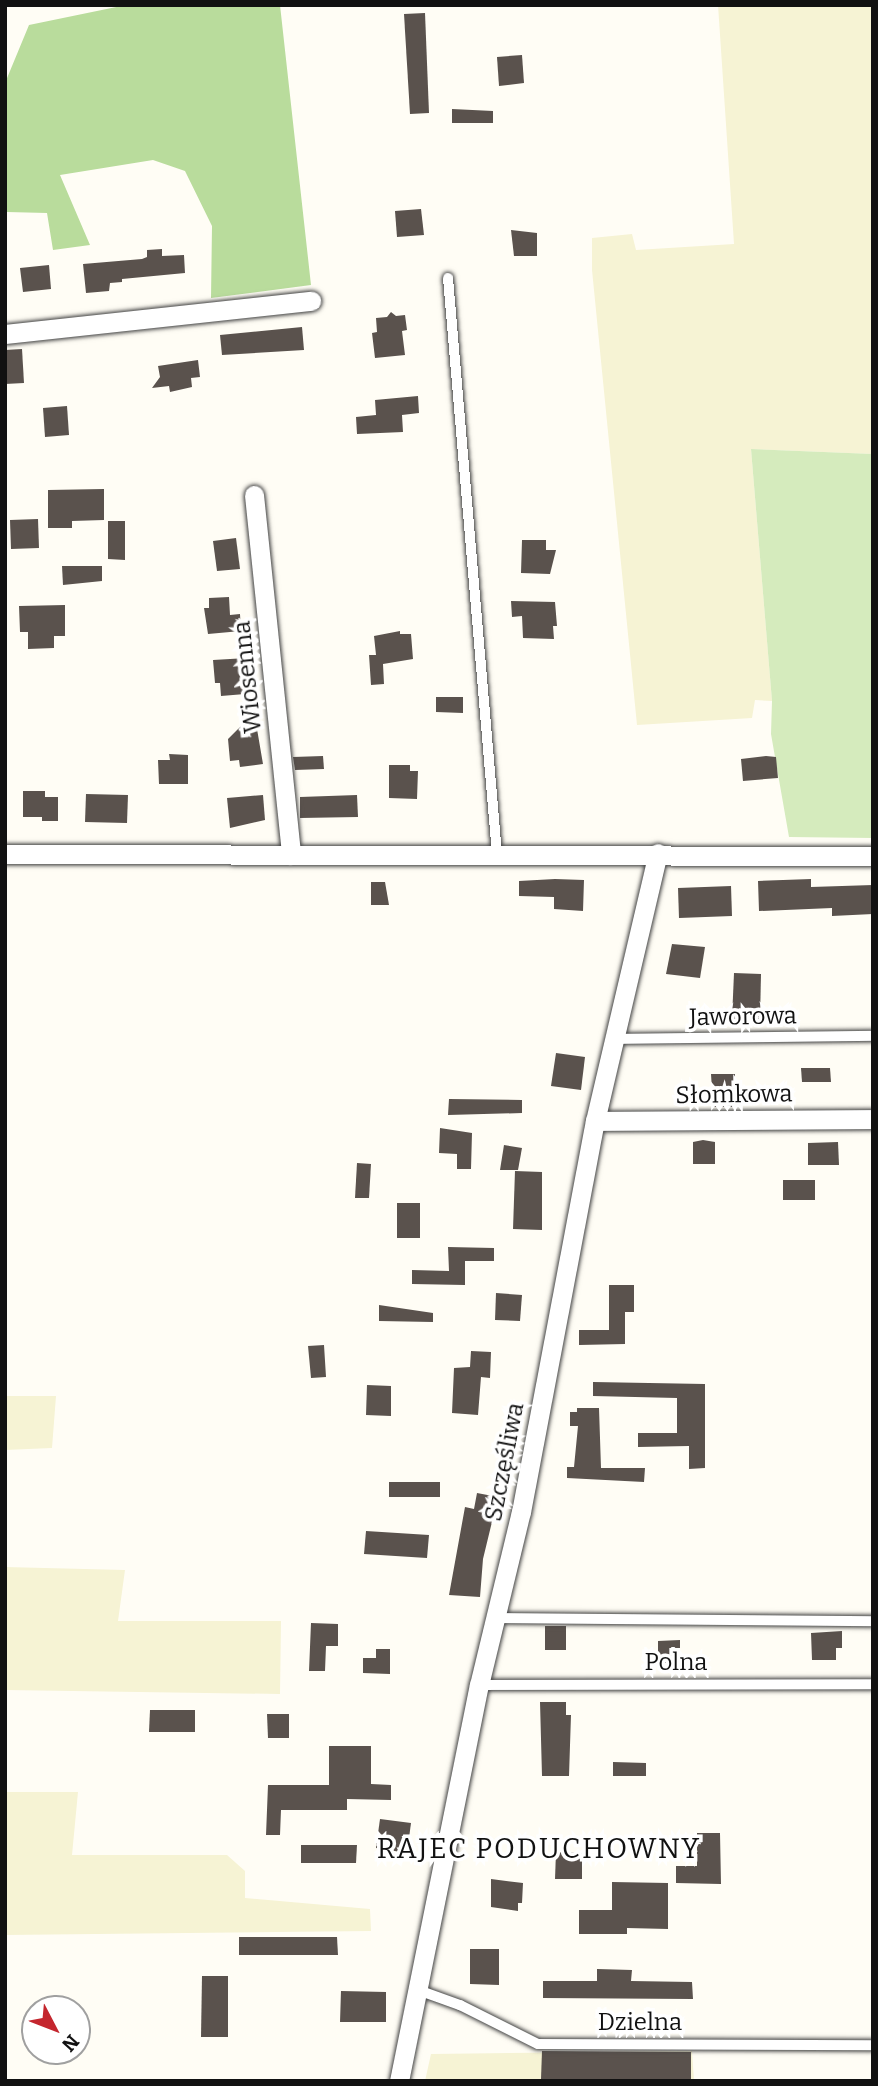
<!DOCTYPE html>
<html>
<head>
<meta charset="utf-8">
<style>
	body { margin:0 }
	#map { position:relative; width:878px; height:2086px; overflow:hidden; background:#fffdf5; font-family:Bitter,serif }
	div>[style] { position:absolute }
	.farmland>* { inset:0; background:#f6f3d4 }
	.green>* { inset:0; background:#d5ebbd }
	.forest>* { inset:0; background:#b9dc9c }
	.building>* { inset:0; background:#5a524d }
	.roads { filter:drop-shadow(0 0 2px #444) drop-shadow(0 0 2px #444) }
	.lane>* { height:10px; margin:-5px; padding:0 5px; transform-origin:5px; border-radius:5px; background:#fff }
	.street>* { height:19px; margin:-9.5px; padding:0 9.5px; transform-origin:9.5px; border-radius:9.5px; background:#fff }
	span { translate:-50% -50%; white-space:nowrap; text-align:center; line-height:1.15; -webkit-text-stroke:7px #fff; paint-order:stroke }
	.street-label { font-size:24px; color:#111 }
	.quarter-label { font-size:28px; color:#111; letter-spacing:2px }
	.frame { position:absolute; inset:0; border:7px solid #111; pointer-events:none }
	.north { position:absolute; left:21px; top:1995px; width:70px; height:70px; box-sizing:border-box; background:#fff; border:2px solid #a0a0a0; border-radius:50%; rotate:132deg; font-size:19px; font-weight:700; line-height:28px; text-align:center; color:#111 }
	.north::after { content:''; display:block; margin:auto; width:24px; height:32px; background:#c4262e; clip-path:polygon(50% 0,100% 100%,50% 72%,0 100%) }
</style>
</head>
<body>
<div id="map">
	<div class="farmland">
		<i style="clip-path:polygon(718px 5px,873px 5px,873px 454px,751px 449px,772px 701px,755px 700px,752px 718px,637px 725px,592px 270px,592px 238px,632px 234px,636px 250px,734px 244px)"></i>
		<i style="clip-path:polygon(5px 1396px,56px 1396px,52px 1448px,5px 1450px)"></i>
		<i style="clip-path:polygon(5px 1567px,125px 1570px,118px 1621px,281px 1621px,280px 1694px,5px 1690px)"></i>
		<i style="clip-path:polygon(5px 1792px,78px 1792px,72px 1855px,227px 1855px,245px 1871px,245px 1898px,370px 1909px,371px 1931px,5px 1935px)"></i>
		<i style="clip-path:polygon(692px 2051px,694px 2081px,425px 2081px,431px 2054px)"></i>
	</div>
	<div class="green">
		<i style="clip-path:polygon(751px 449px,873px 454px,873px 838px,789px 837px,771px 734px,772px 701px)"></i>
	</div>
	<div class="forest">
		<i style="clip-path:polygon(126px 5px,280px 5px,311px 285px,211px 298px,212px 226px,185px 171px,153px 160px,60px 175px,90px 245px,53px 250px,47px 213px,7px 212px,5px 83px,29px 25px)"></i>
	</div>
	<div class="building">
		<i style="clip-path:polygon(425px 13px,429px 113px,410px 114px,404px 14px)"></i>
		<i style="clip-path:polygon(522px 55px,524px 83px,499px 86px,497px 57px)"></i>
		<i style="clip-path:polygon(452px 109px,493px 111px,493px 123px,452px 123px)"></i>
		<i style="clip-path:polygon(421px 209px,424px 235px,397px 237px,395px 211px)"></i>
		<i style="clip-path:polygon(511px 230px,537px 233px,537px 256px,514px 256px)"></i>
		<i style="clip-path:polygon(162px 249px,162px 256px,184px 255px,185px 273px,122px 279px,122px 282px,110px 283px,109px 291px,86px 293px,83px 264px,142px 259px,147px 257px,147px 250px)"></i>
		<i style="clip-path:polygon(49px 265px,51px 289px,23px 292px,20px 268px)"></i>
		<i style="clip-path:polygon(391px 312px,396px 316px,405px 315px,407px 330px,402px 331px,405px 355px,375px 358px,372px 333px,377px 332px,376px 318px,387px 317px)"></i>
		<i style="clip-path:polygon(302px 327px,304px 350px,222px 355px,220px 335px)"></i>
		<i style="clip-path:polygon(22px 349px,24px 383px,5px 384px,5px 350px)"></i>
		<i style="clip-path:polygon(198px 360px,200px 377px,191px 378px,192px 387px,170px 392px,169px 386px,152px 388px,160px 377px,158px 366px)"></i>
		<i style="clip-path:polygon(418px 396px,419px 413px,402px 415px,403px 432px,357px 434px,356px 417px,376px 415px,375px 400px)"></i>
		<i style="clip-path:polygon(67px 406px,69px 435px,45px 437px,43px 408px)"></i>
		<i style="clip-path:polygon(104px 489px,104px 520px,72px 521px,72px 528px,48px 528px,48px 490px)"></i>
		<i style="clip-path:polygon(38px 519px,39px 548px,11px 549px,10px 520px)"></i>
		<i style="clip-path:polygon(108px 521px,125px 521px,125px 560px,108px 559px)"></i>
		<i style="clip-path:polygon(236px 538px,240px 569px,217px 571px,213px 541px)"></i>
		<i style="clip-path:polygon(522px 540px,546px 540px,546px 550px,556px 550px,550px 574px,521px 573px)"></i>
		<i style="clip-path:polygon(62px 566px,102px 566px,102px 581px,63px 585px)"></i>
		<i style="clip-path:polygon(229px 597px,230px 615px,240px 614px,241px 631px,208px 634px,204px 608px,209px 608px,209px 598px)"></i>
		<i style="clip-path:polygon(511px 601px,555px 602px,557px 626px,553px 626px,554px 639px,523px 638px,522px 616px,512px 617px)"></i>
		<i style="clip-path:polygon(65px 605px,65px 636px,54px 636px,54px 648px,28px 649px,28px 632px,20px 632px,19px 606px)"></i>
		<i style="clip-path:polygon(400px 631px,400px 634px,411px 634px,413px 659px,383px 664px,384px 684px,371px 685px,369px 655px,376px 655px,374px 636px)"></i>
		<i style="clip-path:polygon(247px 658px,248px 681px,243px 681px,245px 694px,221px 696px,220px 683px,215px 683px,213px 660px)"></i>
		<i style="clip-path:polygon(436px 697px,463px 697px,463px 713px,436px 712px)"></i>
		<i style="clip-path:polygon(242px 725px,246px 729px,257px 729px,263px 764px,240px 767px,239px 760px,230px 761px,228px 739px)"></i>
		<i style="clip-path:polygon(169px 754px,188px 755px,188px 784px,159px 784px,158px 760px,170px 760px)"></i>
		<i style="clip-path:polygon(323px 756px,324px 769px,295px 770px,293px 757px)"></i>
		<i style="clip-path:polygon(766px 756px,776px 757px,778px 778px,743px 781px,741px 759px)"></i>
		<i style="clip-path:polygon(389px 765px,410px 765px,410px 771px,418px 771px,417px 799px,389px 798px)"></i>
		<i style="clip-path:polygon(23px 791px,45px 791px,45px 797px,58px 797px,58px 821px,42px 821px,42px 817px,23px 817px)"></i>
		<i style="clip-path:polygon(86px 794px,128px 795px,127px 823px,85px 822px)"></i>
		<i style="clip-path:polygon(263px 795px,265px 820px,230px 828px,227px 798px)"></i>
		<i style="clip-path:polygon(357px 795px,358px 817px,300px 818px,300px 797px)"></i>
		<i style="clip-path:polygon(555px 879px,584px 880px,583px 911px,554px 909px,554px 897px,519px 896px,519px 881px)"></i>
		<i style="clip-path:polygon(811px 879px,811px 887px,873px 885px,873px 914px,832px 916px,832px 908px,759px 911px,758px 881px)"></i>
		<i style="clip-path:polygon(371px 882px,385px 882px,389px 905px,371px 905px)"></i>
		<i style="clip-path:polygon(731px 886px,732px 916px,679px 918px,678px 888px)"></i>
		<i style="clip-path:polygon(672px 944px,705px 947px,700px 978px,666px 974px)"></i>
		<i style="clip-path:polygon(734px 973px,761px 974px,760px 1020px,732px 1019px)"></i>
		<i style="clip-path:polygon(556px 1053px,585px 1057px,581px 1090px,551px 1086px)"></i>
		<i style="clip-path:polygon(801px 1068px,830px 1068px,831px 1082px,802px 1082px)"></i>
		<i style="clip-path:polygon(711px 1074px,735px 1074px,733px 1107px,713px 1107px)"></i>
		<i style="clip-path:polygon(449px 1099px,522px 1100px,522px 1113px,448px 1115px)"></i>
		<i style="clip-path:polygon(440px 1128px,472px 1133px,471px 1169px,457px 1169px,457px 1154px,439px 1153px)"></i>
		<i style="clip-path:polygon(703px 1140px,715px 1142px,715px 1164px,693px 1164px,693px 1142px)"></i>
		<i style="clip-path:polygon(838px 1142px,839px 1165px,808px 1165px,808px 1143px)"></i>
		<i style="clip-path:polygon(504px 1145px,522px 1148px,518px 1170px,500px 1170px)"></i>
		<i style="clip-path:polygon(357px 1163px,371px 1164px,369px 1198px,355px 1198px)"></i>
		<i style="clip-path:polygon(515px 1171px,542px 1172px,542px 1230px,513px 1229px)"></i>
		<i style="clip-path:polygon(783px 1180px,815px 1180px,815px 1200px,783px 1200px)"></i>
		<i style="clip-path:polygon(397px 1203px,420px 1203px,420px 1238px,397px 1238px)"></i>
		<i style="clip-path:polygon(448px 1247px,494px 1248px,494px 1261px,465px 1261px,465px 1285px,412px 1284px,412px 1270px,449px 1271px)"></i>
		<i style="clip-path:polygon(609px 1285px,634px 1285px,634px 1312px,625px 1312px,625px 1344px,579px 1345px,579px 1330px,609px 1330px)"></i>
		<i style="clip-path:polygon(496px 1293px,522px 1295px,520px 1321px,495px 1320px)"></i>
		<i style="clip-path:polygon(379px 1305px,433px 1313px,433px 1322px,379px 1321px)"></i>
		<i style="clip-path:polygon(324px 1345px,326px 1377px,311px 1378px,308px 1346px)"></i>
		<i style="clip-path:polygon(471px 1351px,491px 1352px,490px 1378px,481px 1377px,478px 1415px,452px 1413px,454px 1368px,470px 1367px)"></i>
		<i style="clip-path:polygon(593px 1382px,705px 1384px,705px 1468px,689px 1469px,689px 1446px,638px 1447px,638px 1433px,677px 1433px,677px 1398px,593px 1396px)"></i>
		<i style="clip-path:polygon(367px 1385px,391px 1386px,391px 1416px,366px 1415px)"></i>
		<i style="clip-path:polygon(577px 1408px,599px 1408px,601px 1468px,645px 1468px,644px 1482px,567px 1478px,567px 1467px,574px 1467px,578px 1426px,570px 1426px,570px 1412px,577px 1412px)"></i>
		<i style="clip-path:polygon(389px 1482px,440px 1482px,440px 1497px,389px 1497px)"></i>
		<i style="clip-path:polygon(477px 1493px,498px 1497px,483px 1559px,480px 1597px,449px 1595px,465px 1507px,474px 1509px)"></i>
		<i style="clip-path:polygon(366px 1531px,429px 1535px,427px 1558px,364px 1554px)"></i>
		<i style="clip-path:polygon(311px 1623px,338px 1624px,338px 1646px,326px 1646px,325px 1671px,309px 1671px)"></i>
		<i style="clip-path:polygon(545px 1626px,566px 1626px,566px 1650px,545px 1650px)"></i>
		<i style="clip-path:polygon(842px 1631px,842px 1648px,836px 1648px,836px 1660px,812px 1660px,811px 1633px)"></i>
		<i style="clip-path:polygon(680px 1640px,680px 1663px,658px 1663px,658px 1641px)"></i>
		<i style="clip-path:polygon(376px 1649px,390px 1649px,390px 1674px,363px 1673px,363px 1658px,376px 1658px)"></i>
		<i style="clip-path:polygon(540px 1702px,566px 1702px,566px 1715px,571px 1715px,569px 1776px,542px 1776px)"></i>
		<i style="clip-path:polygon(150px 1710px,195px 1710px,195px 1732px,149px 1732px)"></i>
		<i style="clip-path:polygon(267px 1714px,289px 1714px,289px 1738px,268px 1738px)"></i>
		<i style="clip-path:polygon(329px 1746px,371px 1746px,371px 1784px,391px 1785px,391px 1800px,347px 1799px,347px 1810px,281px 1810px,280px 1835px,266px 1835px,268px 1785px,329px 1785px)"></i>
		<i style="clip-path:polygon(613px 1762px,646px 1763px,646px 1776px,613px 1776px)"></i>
		<i style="clip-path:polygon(380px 1819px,411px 1823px,407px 1853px,376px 1848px)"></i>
		<i style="clip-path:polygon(697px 1833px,720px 1833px,721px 1884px,676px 1883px,676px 1866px,697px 1866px)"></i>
		<i style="clip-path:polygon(301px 1845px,357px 1845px,356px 1863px,301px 1863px)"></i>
		<i style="clip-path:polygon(556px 1852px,582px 1853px,582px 1879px,555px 1879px)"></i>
		<i style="clip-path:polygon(491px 1879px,523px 1883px,522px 1903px,518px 1903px,518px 1911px,491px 1907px)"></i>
		<i style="clip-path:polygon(612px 1882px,668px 1883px,668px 1929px,627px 1928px,627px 1934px,579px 1934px,579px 1910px,612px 1910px)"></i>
		<i style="clip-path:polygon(239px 1937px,337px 1937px,338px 1955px,239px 1955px)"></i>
		<i style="clip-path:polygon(470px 1949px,499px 1949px,499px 1985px,470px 1984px)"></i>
		<i style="clip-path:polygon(597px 1969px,632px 1970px,631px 1981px,692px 1982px,693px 1999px,543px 1998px,543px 1981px,597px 1981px)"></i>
		<i style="clip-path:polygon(202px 1976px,228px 1976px,228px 2037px,201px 2037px)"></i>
		<i style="clip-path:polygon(341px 1991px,386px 1992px,386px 2022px,340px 2022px)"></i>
		<i style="clip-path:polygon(542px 2051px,691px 2052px,691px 2079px,541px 2079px)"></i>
	</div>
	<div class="roads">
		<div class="lane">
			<i style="left:448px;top:278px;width:578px;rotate:85.14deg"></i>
			<i style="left:613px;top:1039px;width:260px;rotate:-0.7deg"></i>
			<i style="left:497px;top:1618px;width:376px;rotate:0.5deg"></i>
			<i style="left:479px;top:1685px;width:394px;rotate:-0.1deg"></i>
			<i style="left:418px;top:1990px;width:45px;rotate:19.7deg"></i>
			<i style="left:460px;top:2005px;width:87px;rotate:26.6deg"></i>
			<i style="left:538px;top:2044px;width:335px;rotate:0.2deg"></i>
		</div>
		<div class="street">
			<i style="left:5px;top:334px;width:308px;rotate:-6.2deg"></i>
			<i style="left:254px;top:495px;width:362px;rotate:84.1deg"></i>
			<i style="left:5px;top:854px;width:868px;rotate:0.13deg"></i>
			<i style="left:595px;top:1121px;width:278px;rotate:-0.4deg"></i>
			<i style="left:399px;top:2081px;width:404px;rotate:-78.6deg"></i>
			<i style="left:479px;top:1685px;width:178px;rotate:-76.4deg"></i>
			<i style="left:521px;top:1512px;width:398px;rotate:-79.3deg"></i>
			<i style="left:595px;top:1121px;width:275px;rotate:-76.8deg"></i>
		</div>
	</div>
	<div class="street-label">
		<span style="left:248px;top:677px;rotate:-96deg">Wiosenna</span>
		<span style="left:743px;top:1017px;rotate:-1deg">Jaworowa</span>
		<span style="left:734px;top:1095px;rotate:-1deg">Słomkowa</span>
		<span style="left:505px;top:1462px;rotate:-79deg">Szczęśliwa</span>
		<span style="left:676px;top:1663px">Polna</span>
		<span style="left:640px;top:2023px">Dzielna</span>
	</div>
	<div class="quarter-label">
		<span style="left:539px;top:1849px">RAJEC PODUCHOWNY</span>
	</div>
	<div class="frame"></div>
	<div class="north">N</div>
</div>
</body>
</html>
